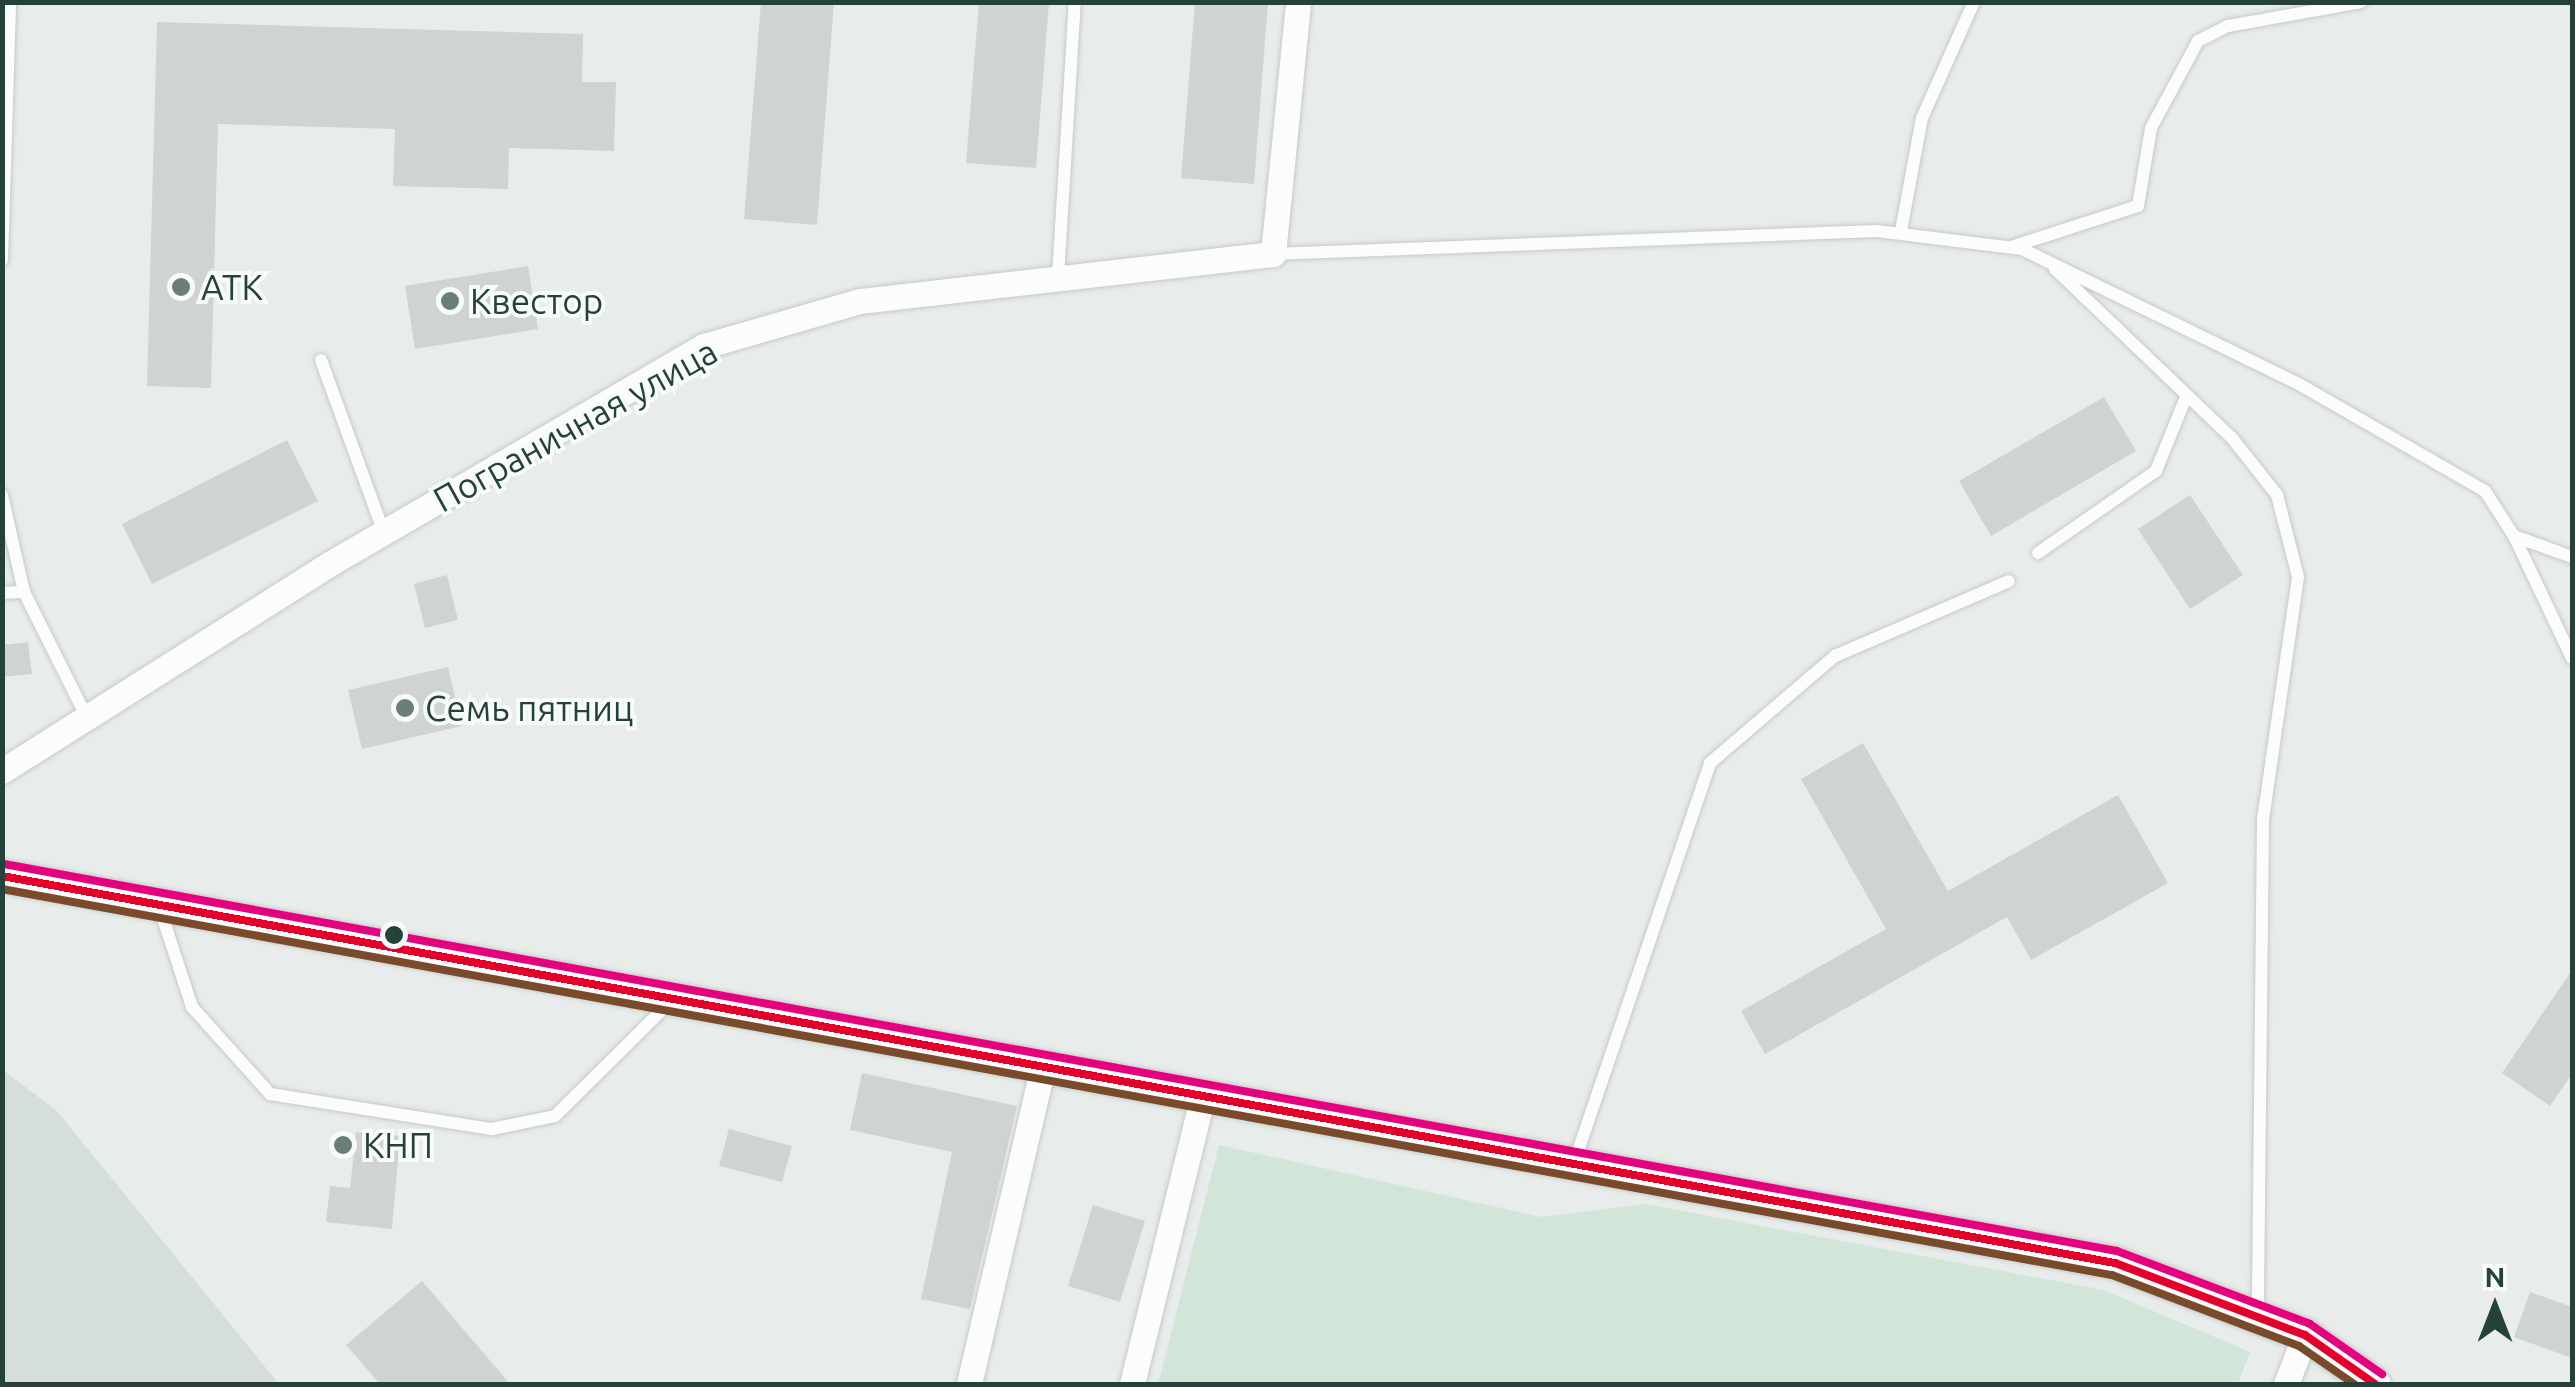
<!DOCTYPE html>
<html>
<head>
<meta charset="utf-8">
<style>
	body { margin:0 }
	#map { position:relative; width:2575px; height:1387px; overflow:hidden; background:#e8edeb; font-family:Ubuntu,sans-serif }
	div>[style] { position:absolute }
	.built>* { inset:0; background:#d6dedb }
	.green>* { inset:0; background:#d1e6d8 }
	.building>* { inset:0; background:#cfd4d2 }
	.roads { filter:drop-shadow(0 0 2px #c5cac8) drop-shadow(0 0 2px #c5cac8) }
	.service>* { height:12px; margin:-6px; padding:0 6px; transform-origin:6px; border-radius:6px; background:#fcfcfc }
	.minor>* { height:25px; margin:-12.5px; padding:0 12.5px; transform-origin:12.5px; border-radius:12.5px; background:#fcfcfc }
	.tertiary>* { height:32px; margin:-16px; padding:0 16px; transform-origin:16px; border-radius:16px; background:#fcfcfc }
	.bus-1>* { height:8px; margin:-4px; padding:0 4px; transform-origin:4px; border-radius:4px; background:#e4002b }
	.bus-2>* { height:8px; margin:-4px; padding:0 4px; transform-origin:4px; border-radius:4px; background:#7a4b2a }
	.bus-3>* { height:8px; margin:-4px; padding:0 4px; transform-origin:4px; border-radius:4px; background:#e5007d }
	.dots>* { width:28px; height:28px; translate:-50% -50%; box-sizing:border-box; border:5px solid #f7fbf9; border-radius:50% }
	span { translate:-50% -50%; white-space:nowrap; text-align:center; line-height:1.15; -webkit-text-stroke:8px #f7fbf9; paint-order:stroke }
	.poi-label { font-size:35px; color:#24423a }
	.left { translate:0 -50%; text-align:left }
	.street-label { font-size:35px; color:#24423a }
	.frame { position:absolute; inset:0; border:5px solid #24423a; pointer-events:none }
	.north { position:absolute; left:2445px; top:1257px; width:100px; height:100px; -webkit-text-stroke:8px #f7fbf9; paint-order:stroke; rotate:0deg; font-size:28px; font-weight:700; line-height:40px; text-align:center; color:#24423a }
	.north::after { content:''; display:block; margin:auto; width:35px; height:45px; background:#24423a; clip-path:polygon(50% 0,100% 100%,50% 72%,0 100%) }
</style>
</head>
<body>
<div id="map">
	<div class="built">
		<i style="clip-path:polygon(3px 1070px,57px 1111px,279px 1384px,3px 1384px)"></i>
	</div>
	<div class="green">
		<i style="clip-path:polygon(1219px 1145px,1542px 1217px,1645px 1204px,2104px 1290px,2250px 1352px,2238px 1384px,1158px 1384px)"></i>
	</div>
	<div class="building">
		<i style="clip-path:polygon(761px 2px,834px 2px,817px 225px,744px 219px)"></i>
		<i style="clip-path:polygon(979px 2px,1049px 2px,1036px 168px,966px 163px)"></i>
		<i style="clip-path:polygon(1195px 2px,1268px 2px,1254px 184px,1181px 178px)"></i>
		<i style="clip-path:polygon(157px 22px,583px 34px,582px 82px,616px 82px,614px 151px,509px 148px,508px 189px,393px 186px,395px 129px,218px 124px,211px 388px,147px 386px)"></i>
		<i style="clip-path:polygon(528px 266px,538px 329px,415px 349px,405px 286px)"></i>
		<i style="clip-path:polygon(2104px 397px,2136px 451px,1991px 536px,1959px 481px)"></i>
		<i style="clip-path:polygon(287px 440px,318px 501px,152px 584px,122px 524px)"></i>
		<i style="clip-path:polygon(2190px 495px,2243px 575px,2190px 609px,2138px 529px)"></i>
		<i style="clip-path:polygon(447px 575px,458px 620px,425px 628px,414px 584px)"></i>
		<i style="clip-path:polygon(28px 642px,32px 674px,2px 677px,2px 645px)"></i>
		<i style="clip-path:polygon(448px 667px,462px 726px,362px 749px,348px 690px)"></i>
		<i style="clip-path:polygon(1863px 743px,1948px 891px,2118px 795px,2168px 883px,2031px 960px,2007px 917px,1765px 1054px,1741px 1011px,1886px 929px,1801px 779px)"></i>
		<i style="clip-path:polygon(2572px 970px,2572px 1074px,2550px 1106px,2502px 1073px)"></i>
		<i style="clip-path:polygon(862px 1073px,1017px 1106px,970px 1309px,921px 1299px,952px 1152px,850px 1130px)"></i>
		<i style="clip-path:polygon(729px 1129px,792px 1146px,782px 1182px,719px 1166px)"></i>
		<i style="clip-path:polygon(356px 1132px,400px 1136px,392px 1229px,326px 1222px,330px 1186px,350px 1188px)"></i>
		<i style="clip-path:polygon(1093px 1205px,1145px 1221px,1120px 1302px,1068px 1286px)"></i>
		<i style="clip-path:polygon(422px 1281px,510px 1384px,380px 1384px,346px 1345px)"></i>
		<i style="clip-path:polygon(2530px 1292px,2572px 1307px,2572px 1358px,2514px 1337px)"></i>
	</div>
	<div class="roads">
		<div class="service">
			<i style="left:1901px;top:231px;width:115px;rotate:-79.5deg"></i>
			<i style="left:1922px;top:118px;width:127px;rotate:-65.9deg"></i>
			<i style="left:2014px;top:246px;width:130px;rotate:-17.9deg"></i>
			<i style="left:2138px;top:206px;width:79px;rotate:-80.5deg"></i>
			<i style="left:2151px;top:128px;width:99px;rotate:-61.6deg"></i>
			<i style="left:2198px;top:41px;width:34px;rotate:-27deg"></i>
			<i style="left:2228px;top:26px;width:135px;rotate:-10.2deg"></i>
			<i style="left:1273px;top:254px;width:604px;rotate:-2.18deg"></i>
			<i style="left:1877px;top:231px;width:146px;rotate:7.1deg"></i>
			<i style="left:2022px;top:249px;width:306px;rotate:26deg"></i>
			<i style="left:2297px;top:383px;width:217px;rotate:29.9deg"></i>
			<i style="left:2485px;top:491px;width:54px;rotate:57.2deg"></i>
			<i style="left:2514px;top:536px;width:62px;rotate:19.9deg"></i>
			<i style="left:2px;top:260px;width:258px;rotate:-88.2deg"></i>
			<i style="left:2055px;top:269px;width:245px;rotate:43.7deg"></i>
			<i style="left:2232px;top:438px;width:73px;rotate:51.7deg"></i>
			<i style="left:2277px;top:495px;width:85px;rotate:75.6deg"></i>
			<i style="left:2298px;top:577px;width:246px;rotate:98.2deg"></i>
			<i style="left:2263px;top:820px;width:494px;rotate:90.6deg"></i>
			<i style="left:1058px;top:277px;width:276px;rotate:-86.5deg"></i>
			<i style="left:321px;top:360px;width:184px;rotate:70deg"></i>
			<i style="left:2px;top:495px;width:99px;rotate:77.2deg"></i>
			<i style="left:2514px;top:536px;width:135px;rotate:64.6deg"></i>
			<i style="left:2038px;top:553px;width:144px;rotate:-34.8deg"></i>
			<i style="left:2156px;top:471px;width:80px;rotate:-67.9deg"></i>
			<i style="left:2px;top:593px;width:22px;rotate:-3deg"></i>
			<i style="left:24px;top:592px;width:139px;rotate:63.4deg"></i>
			<i style="left:159px;top:906px;width:106px;rotate:71.9deg"></i>
			<i style="left:192px;top:1007px;width:117px;rotate:48.1deg"></i>
			<i style="left:270px;top:1094px;width:225px;rotate:9deg"></i>
			<i style="left:492px;top:1129px;width:64px;rotate:-11.7deg"></i>
			<i style="left:555px;top:1116px;width:162px;rotate:-44.7deg"></i>
			<i style="left:1574px;top:1163px;width:422px;rotate:-71.2deg"></i>
			<i style="left:1710px;top:763px;width:165px;rotate:-40.6deg"></i>
			<i style="left:1835px;top:656px;width:189px;rotate:-23.3deg"></i>
		</div>
		<div class="minor">
			<i style="left:2px;top:771px;width:389px;rotate:-32.3deg"></i>
			<i style="left:331px;top:563px;width:432px;rotate:-30.2deg"></i>
			<i style="left:704px;top:346px;width:162px;rotate:-16.1deg"></i>
			<i style="left:860px;top:301px;width:416px;rotate:-6.5deg"></i>
			<i style="left:1273px;top:254px;width:253px;rotate:-84.3deg"></i>
			<i style="left:969px;top:1384px;width:322px;rotate:-76.9deg"></i>
			<i style="left:1132px;top:1384px;width:292px;rotate:-76.2deg"></i>
			<i style="left:2286px;top:1384px;width:53px;rotate:-68.8deg"></i>
		</div>
		<div class="tertiary">
			<i style="left:2px;top:876px;width:2148px;rotate:10.38deg"></i>
			<i style="left:2115px;top:1263px;width:203px;rotate:20.8deg"></i>
			<i style="left:2305px;top:1335px;width:85px;rotate:35deg"></i>
		</div>
	</div>
	<div class="bus-1">
		<i style="left:2px;top:876px;width:2148px;rotate:10.38deg"></i>
		<i style="left:2115px;top:1263px;width:203px;rotate:20.8deg"></i>
		<i style="left:2305px;top:1335px;width:85px;rotate:35deg"></i>
	</div>
	<div class="bus-2">
		<i style="left:2px;top:889px;width:2145px;rotate:10.37deg"></i>
		<i style="left:2112px;top:1275px;width:200px;rotate:20.8deg"></i>
		<i style="left:2299px;top:1346px;width:67px;rotate:34.6deg"></i>
	</div>
	<div class="bus-3">
		<i style="left:4px;top:864px;width:2148px;rotate:10.38deg"></i>
		<i style="left:2117px;top:1251px;width:206px;rotate:20.7deg"></i>
		<i style="left:2310px;top:1324px;width:88px;rotate:34.8deg"></i>
	</div>
	<div class="dots">
		<i style="left:181px;top:287px;background:#697e78"></i>
		<i style="left:450px;top:301px;background:#697e78"></i>
		<i style="left:405px;top:708px;background:#697e78"></i>
		<i style="left:394px;top:935px;background:#24423a"></i>
		<i style="left:343px;top:1145px;background:#697e78"></i>
	</div>
	<div class="poi-label">
		<span class="left" style="left:201px;top:287px">АТК</span>
		<span class="left" style="left:470px;top:301px">Квестор</span>
		<span class="left" style="left:425px;top:708px">Семь пятниц</span>
		<span class="left" style="left:363px;top:1145px">КНП</span>
	</div>
	<div class="street-label">
		<span style="left:575px;top:425px;rotate:-29deg">Пограничная улица</span>
	</div>
	<div class="frame"></div>
	<div class="north">N</div>
</div>
</body>
</html>
